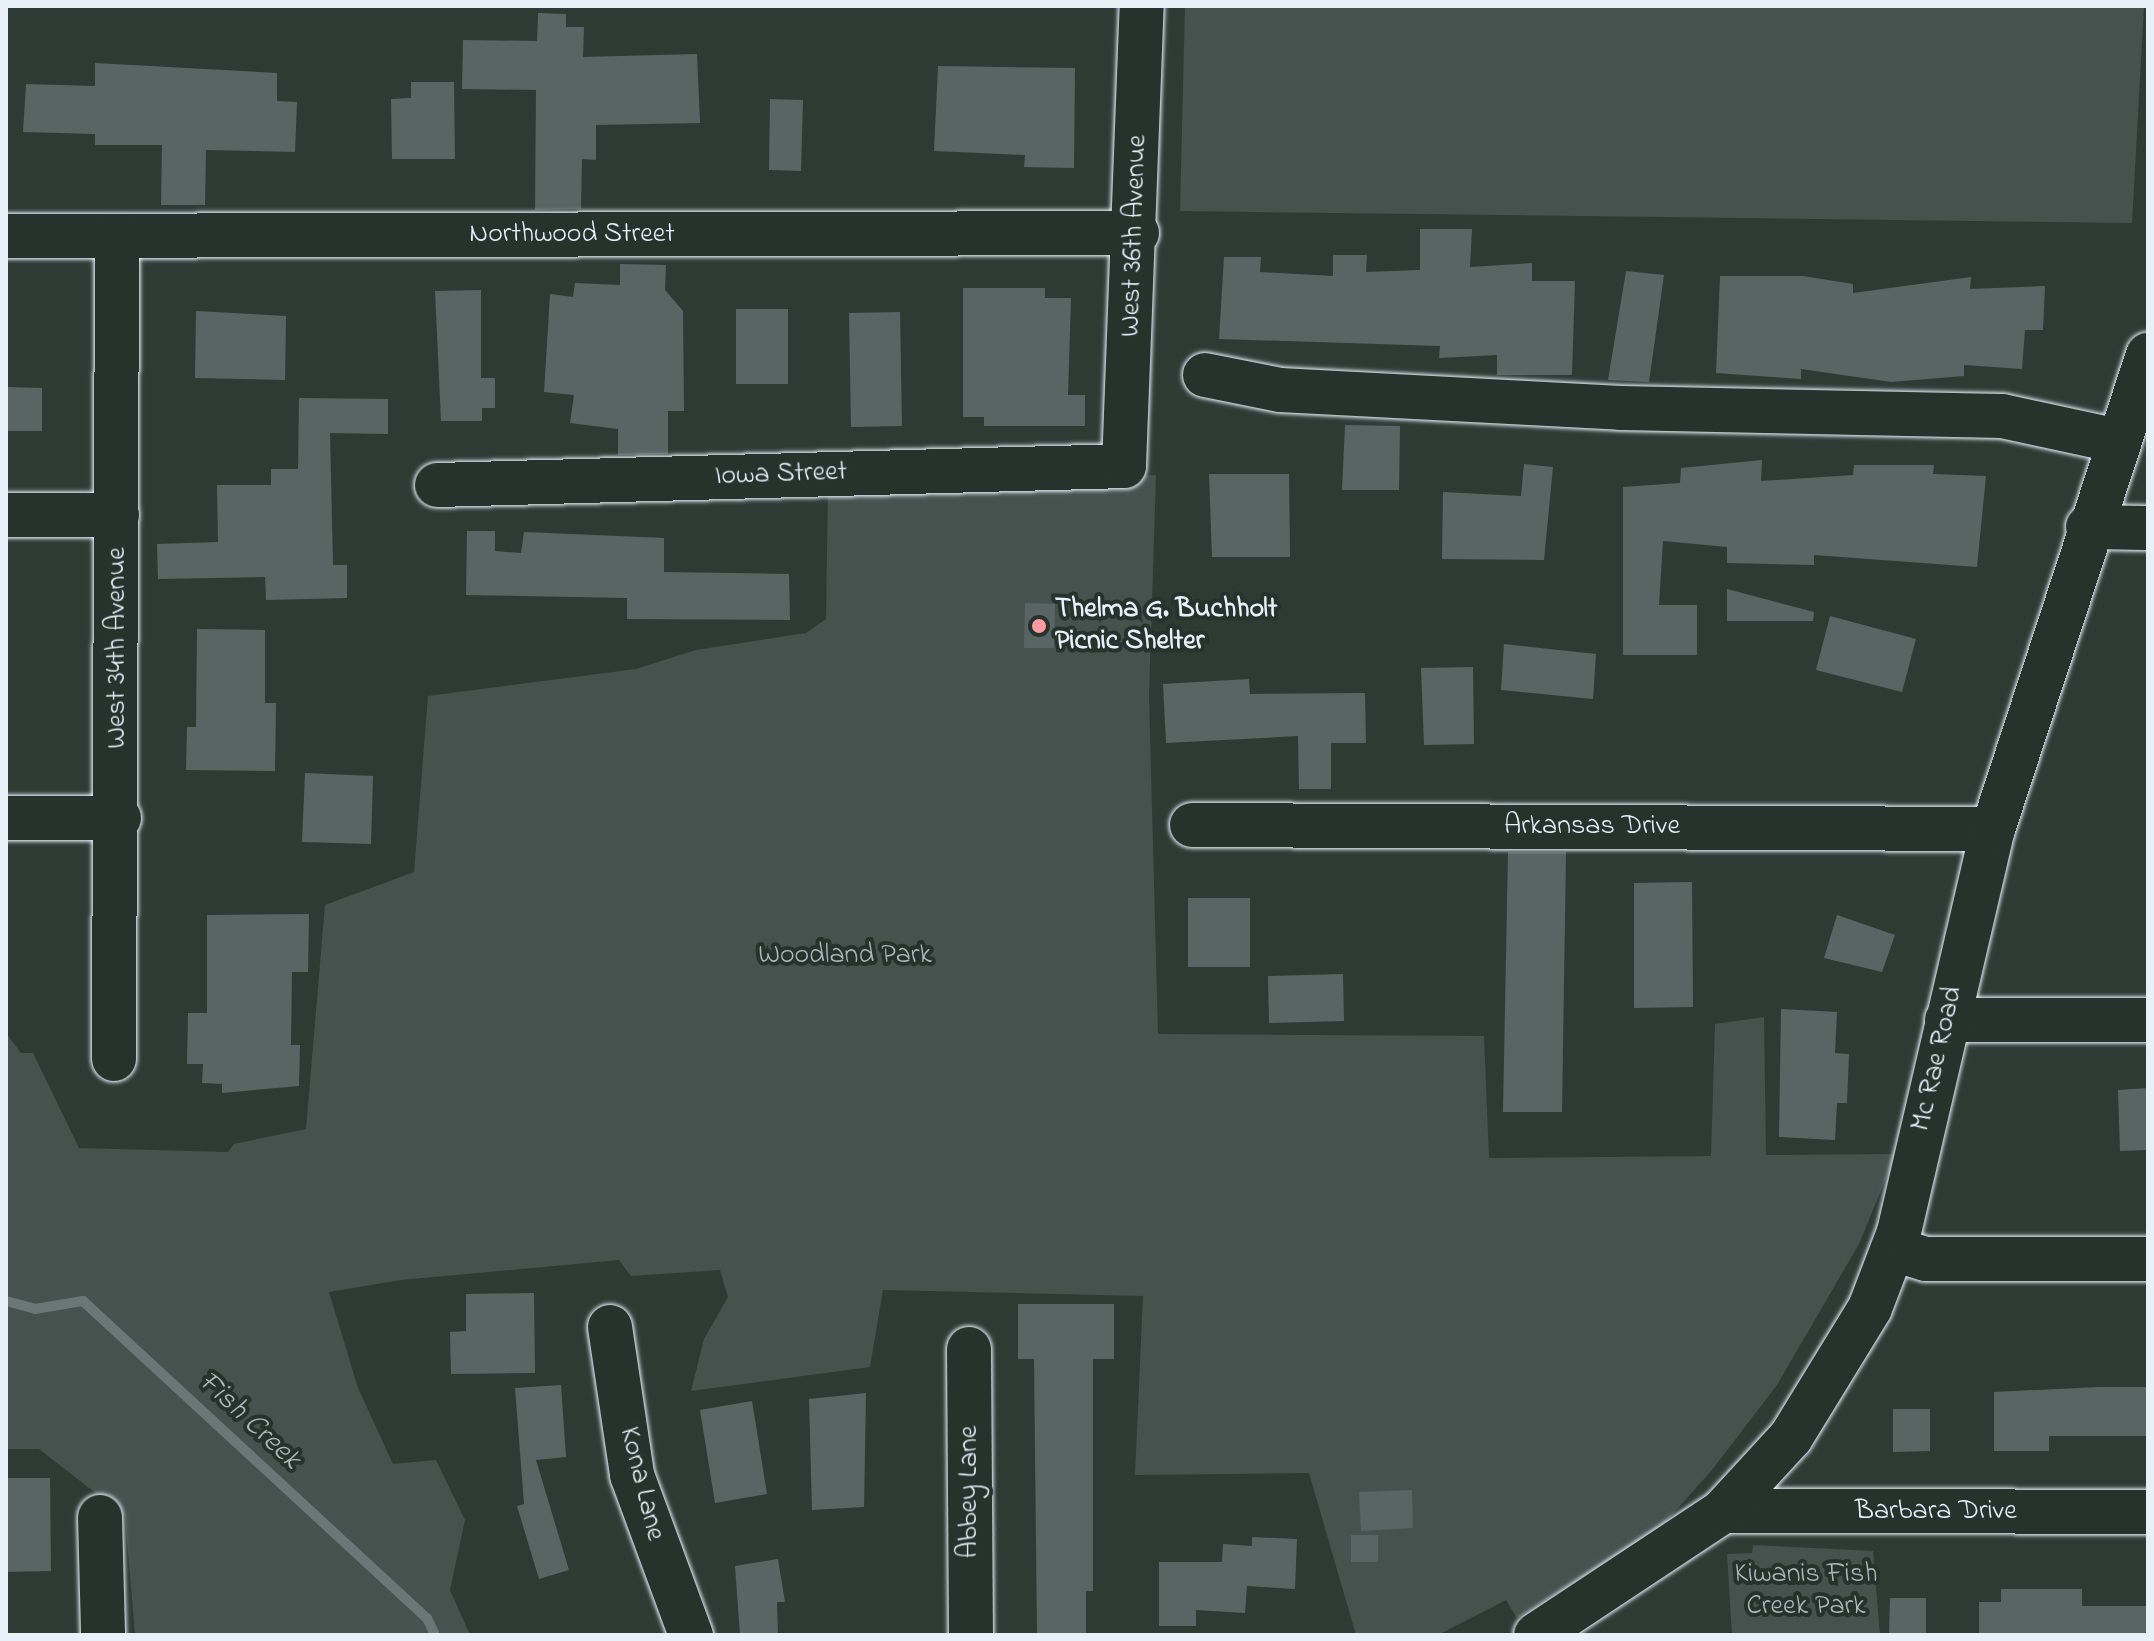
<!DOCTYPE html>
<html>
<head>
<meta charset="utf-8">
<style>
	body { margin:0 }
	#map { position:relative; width:2154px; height:1641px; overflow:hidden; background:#2e3b35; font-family:"Indie Flower",sans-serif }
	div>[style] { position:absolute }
	.green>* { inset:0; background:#45524e }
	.stream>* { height:10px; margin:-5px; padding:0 5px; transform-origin:5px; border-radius:5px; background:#6b7775 }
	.building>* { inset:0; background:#596563 }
	.roads { filter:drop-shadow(0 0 2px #e8f1f8) drop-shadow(0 0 2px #e8f1f8) }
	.minor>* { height:44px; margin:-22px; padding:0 22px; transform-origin:22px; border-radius:22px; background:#26332d }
	.dots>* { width:22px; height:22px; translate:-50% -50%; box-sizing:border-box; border:4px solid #26332d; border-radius:50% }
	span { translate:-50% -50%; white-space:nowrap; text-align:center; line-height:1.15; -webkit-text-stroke:8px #26332d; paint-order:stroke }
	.street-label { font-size:28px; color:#e8f1f8 }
	.poi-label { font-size:28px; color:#e8f1f8; font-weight:700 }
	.left { translate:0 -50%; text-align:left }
	.park-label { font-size:28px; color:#afb9bc }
	.water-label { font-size:30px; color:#b0babd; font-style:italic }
	.frame { position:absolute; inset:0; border:8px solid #e8f1f8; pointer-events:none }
</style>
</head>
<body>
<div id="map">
	<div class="green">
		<i style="clip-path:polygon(1185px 6px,2144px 6px,2132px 223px,1180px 211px)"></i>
		<i style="clip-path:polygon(1156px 475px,1149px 695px,1158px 1034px,1484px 1036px,1489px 1158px,1711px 1156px,1715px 1024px,1764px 1017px,1766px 1155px,1896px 1154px,1859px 1244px,1777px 1385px,1712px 1470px,1662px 1526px,1517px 1618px,1506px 1600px,1438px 1635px,1356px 1635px,1309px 1473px,1135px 1475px,1143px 1296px,883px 1290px,870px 1367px,691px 1391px,704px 1339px,728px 1297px,720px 1270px,631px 1276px,619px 1260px,401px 1280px,329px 1292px,358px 1388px,393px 1464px,436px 1460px,465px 1520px,450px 1590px,470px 1635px,135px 1635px,125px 1516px,39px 1449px,6px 1449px,6px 1033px,21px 1053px,33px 1053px,79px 1148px,228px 1152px,234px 1144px,306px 1129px,325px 905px,414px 872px,428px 696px,636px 669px,696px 650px,806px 633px,826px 619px,828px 485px)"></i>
		<i style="clip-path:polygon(1753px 1545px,1873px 1551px,1880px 1635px,1732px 1635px,1727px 1554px,1752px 1553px)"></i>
	</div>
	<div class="stream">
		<i style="left:6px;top:1301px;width:30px;rotate:15deg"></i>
		<i style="left:35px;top:1309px;width:49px;rotate:-9.5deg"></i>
		<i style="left:83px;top:1301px;width:468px;rotate:42.7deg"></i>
		<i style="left:427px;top:1618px;width:19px;rotate:65deg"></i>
	</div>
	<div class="building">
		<i style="clip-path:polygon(538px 13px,566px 14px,566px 27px,584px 27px,583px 57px,697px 54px,700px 123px,596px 125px,596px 160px,582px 159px,581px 209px,535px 210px,536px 90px,462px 89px,463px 40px,537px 41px)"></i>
		<i style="clip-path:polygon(95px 63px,277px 73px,277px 101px,297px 102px,295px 152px,206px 150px,205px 205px,161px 205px,162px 145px,95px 145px,95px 134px,23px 132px,26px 84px,95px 86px)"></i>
		<i style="clip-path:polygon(938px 66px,1075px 68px,1074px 168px,1024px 167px,1025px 155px,934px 151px)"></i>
		<i style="clip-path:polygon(411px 82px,454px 82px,455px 159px,392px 159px,391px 99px,411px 98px)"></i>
		<i style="clip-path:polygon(770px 99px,803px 100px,801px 171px,769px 170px)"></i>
		<i style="clip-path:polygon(1420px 229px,1472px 229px,1470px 267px,1532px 263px,1532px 281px,1575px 281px,1572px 375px,1497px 375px,1497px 355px,1439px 358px,1440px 346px,1219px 339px,1224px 257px,1261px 257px,1260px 272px,1333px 276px,1333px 255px,1367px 255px,1366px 272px,1420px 270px)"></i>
		<i style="clip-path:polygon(620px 264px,666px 265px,665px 290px,683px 311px,684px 411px,668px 411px,668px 454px,618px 455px,618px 429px,570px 423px,574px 395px,544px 392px,550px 294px,573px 297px,575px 283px,620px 285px)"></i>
		<i style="clip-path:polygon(1626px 271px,1664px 275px,1649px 382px,1608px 380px)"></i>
		<i style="clip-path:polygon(1720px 276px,1803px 276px,1853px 284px,1853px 293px,1971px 277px,1970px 289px,2045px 286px,2043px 330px,2025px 330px,2022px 369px,1964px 365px,1964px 376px,1891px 382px,1801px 369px,1801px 379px,1716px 373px)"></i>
		<i style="clip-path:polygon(963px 288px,1045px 288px,1045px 298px,1071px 298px,1068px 395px,1085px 395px,1085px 426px,984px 426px,984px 417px,963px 417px)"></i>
		<i style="clip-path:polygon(481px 290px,481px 378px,495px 378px,495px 408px,482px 408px,482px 421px,441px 421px,435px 291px)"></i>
		<i style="clip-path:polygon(736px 309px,788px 309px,788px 384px,736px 384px)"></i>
		<i style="clip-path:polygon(196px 311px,286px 316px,285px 380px,195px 378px)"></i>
		<i style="clip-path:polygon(900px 312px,902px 426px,851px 427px,849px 313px)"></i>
		<i style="clip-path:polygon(6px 387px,42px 388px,42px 431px,6px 431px)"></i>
		<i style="clip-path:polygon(299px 398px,388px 399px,388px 434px,330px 433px,333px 565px,347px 565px,347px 598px,266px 600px,265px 577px,158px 579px,157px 544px,218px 542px,217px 485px,271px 485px,271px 469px,298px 469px)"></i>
		<i style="clip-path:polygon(1345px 425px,1400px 426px,1399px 490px,1342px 490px)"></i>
		<i style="clip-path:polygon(1762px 460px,1761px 481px,1853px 475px,1854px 465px,1934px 465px,1933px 474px,1986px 476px,1977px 567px,1814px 555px,1814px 565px,1727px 563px,1727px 547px,1663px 541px,1659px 605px,1697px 605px,1697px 655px,1623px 655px,1623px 487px,1680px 483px,1681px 468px)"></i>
		<i style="clip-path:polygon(1524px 464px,1553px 467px,1544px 560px,1442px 559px,1443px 492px,1521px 496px)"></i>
		<i style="clip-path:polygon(1209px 474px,1289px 474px,1290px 557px,1212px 557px)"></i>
		<i style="clip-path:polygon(467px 531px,495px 531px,495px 551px,521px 553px,524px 532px,664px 538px,664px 572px,789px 574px,790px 620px,627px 619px,627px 598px,466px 595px)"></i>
		<i style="clip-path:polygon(1727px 589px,1814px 612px,1813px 621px,1727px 621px)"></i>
		<i style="clip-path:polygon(1025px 603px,1055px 604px,1054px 648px,1024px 648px)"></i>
		<i style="clip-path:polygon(1830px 616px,1916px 639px,1902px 692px,1816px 670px)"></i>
		<i style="clip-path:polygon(197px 629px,265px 630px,265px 703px,276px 703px,275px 771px,186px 770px,187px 727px,196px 727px)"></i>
		<i style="clip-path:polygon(1504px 644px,1596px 654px,1593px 699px,1501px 690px)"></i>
		<i style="clip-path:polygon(1473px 667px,1474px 744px,1424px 745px,1421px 668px)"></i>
		<i style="clip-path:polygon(1249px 679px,1250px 694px,1365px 693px,1366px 743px,1331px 743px,1331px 789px,1299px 789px,1298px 736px,1166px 743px,1163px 684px)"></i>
		<i style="clip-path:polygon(305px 773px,373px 776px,371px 844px,302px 842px)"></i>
		<i style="clip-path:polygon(1508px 852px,1566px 852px,1562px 1112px,1503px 1112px)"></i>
		<i style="clip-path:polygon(1692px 882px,1693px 1007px,1634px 1008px,1634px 883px)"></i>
		<i style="clip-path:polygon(1188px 898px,1250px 898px,1250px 967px,1188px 967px)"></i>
		<i style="clip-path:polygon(309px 914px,308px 972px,292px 972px,291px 1045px,300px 1045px,299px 1086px,222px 1093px,222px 1084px,202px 1083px,203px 1064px,187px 1064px,188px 1013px,207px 1013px,207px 915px)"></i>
		<i style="clip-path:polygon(1837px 915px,1895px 935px,1882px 972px,1824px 958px)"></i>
		<i style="clip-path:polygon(1343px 974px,1344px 1021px,1269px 1023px,1268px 976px)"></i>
		<i style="clip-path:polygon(1781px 1009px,1837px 1012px,1835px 1053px,1849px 1054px,1847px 1103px,1837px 1103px,1835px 1140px,1779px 1137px)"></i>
		<i style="clip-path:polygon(2148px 1088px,2148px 1150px,2120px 1151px,2118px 1090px)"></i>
		<i style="clip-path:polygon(534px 1293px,535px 1373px,451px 1374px,450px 1332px,466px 1331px,466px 1294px)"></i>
		<i style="clip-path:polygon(1018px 1304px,1114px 1304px,1114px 1359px,1093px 1359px,1093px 1591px,1086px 1591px,1086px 1635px,1037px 1635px,1034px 1359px,1018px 1359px)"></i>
		<i style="clip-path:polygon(561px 1385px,566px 1457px,536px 1460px,569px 1570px,539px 1579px,517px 1506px,524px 1504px,515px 1388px)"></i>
		<i style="clip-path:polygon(2098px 1387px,2148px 1387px,2148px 1436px,2049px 1436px,2049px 1451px,1994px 1451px,1994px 1392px)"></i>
		<i style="clip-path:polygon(866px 1393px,864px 1507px,812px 1510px,809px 1399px)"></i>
		<i style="clip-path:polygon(752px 1401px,767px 1494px,715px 1503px,700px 1410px)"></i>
		<i style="clip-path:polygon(1893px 1409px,1930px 1409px,1930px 1451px,1893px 1452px)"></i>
		<i style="clip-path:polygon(6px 1478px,50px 1478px,51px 1571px,6px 1572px)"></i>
		<i style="clip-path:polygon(1412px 1490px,1413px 1528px,1361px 1531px,1359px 1492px)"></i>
		<i style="clip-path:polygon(1351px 1535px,1378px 1535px,1378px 1562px,1351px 1562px)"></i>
		<i style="clip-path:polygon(1252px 1537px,1297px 1539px,1295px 1589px,1247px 1586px,1245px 1613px,1196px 1610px,1196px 1626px,1159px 1626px,1159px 1562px,1222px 1562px,1223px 1544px,1252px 1546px)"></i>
		<i style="clip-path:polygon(778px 1559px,785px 1602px,777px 1602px,778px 1635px,740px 1635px,735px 1566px)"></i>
		<i style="clip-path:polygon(2001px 1589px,2082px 1589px,2082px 1606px,2148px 1606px,2148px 1635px,1979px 1635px,1979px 1602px,2001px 1602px)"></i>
		<i style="clip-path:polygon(1890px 1598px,1926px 1598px,1926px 1635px,1889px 1635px)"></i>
	</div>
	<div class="roads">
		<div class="minor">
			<i style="left:6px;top:236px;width:1131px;rotate:-0.15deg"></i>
			<i style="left:1205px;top:375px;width:76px;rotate:11.3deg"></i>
			<i style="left:1280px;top:390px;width:341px;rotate:3deg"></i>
			<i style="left:1621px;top:408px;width:381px;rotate:1.2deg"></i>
			<i style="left:2002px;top:416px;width:119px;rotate:12.2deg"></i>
			<i style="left:437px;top:485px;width:687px;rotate:-1.58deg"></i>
			<i style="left:1124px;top:466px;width:460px;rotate:-87.8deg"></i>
			<i style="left:6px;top:515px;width:111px"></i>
			<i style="left:2088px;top:527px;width:60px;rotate:1deg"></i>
			<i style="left:6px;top:818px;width:113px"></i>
			<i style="left:1192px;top:825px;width:801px;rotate:0.29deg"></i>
			<i style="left:1947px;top:1020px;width:201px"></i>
			<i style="left:114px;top:1059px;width:823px;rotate:-89.79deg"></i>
			<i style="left:1893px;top:1249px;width:34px;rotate:17deg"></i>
			<i style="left:1926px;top:1259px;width:222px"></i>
			<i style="left:610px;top:1327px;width:150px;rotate:81.5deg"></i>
			<i style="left:632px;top:1475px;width:171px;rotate:69.8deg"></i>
			<i style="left:969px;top:1349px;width:286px;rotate:89.6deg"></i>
			<i style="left:1723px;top:1511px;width:425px;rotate:0.1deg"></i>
			<i style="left:100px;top:1517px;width:118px;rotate:88.5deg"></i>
			<i style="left:1536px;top:1635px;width:224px;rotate:-33.5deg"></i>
			<i style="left:1723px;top:1511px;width:100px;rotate:-47.4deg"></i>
			<i style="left:1791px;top:1437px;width:151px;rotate:-58.5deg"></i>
			<i style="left:1870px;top:1308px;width:81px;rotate:-69.1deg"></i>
			<i style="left:1899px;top:1232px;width:414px;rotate:-76.9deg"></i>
			<i style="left:1993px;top:829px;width:499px;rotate:-71.9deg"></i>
		</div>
	</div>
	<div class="dots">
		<i style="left:1039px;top:626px;background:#ff9aa2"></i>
	</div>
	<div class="street-label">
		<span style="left:572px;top:235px">Northwood Street</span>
		<span style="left:1135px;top:236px;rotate:-88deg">West 36th Avenue</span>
		<span style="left:781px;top:475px;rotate:-2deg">Iowa Street</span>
		<span style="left:118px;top:648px;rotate:-90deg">West 34th Avenue</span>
		<span style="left:1592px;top:827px">Arkansas Drive</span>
		<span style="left:1938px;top:1059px;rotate:-77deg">Mc Rae Road</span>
		<span style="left:641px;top:1484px;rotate:76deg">Kona Lane</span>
		<span style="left:970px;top:1492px;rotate:-90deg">Abbey Lane</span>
		<span style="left:1936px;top:1512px">Barbara Drive</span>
	</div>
	<div class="poi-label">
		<span class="left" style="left:1055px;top:626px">Thelma G. Buchholt<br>Picnic Shelter</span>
	</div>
	<div class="park-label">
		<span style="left:845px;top:956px">Woodland Park</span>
		<span style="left:1806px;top:1591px">Kiwanis Fish<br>Creek Park</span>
	</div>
	<div class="water-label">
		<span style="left:249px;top:1421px;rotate:43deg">Fish Creek</span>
	</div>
	<div class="frame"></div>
</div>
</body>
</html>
